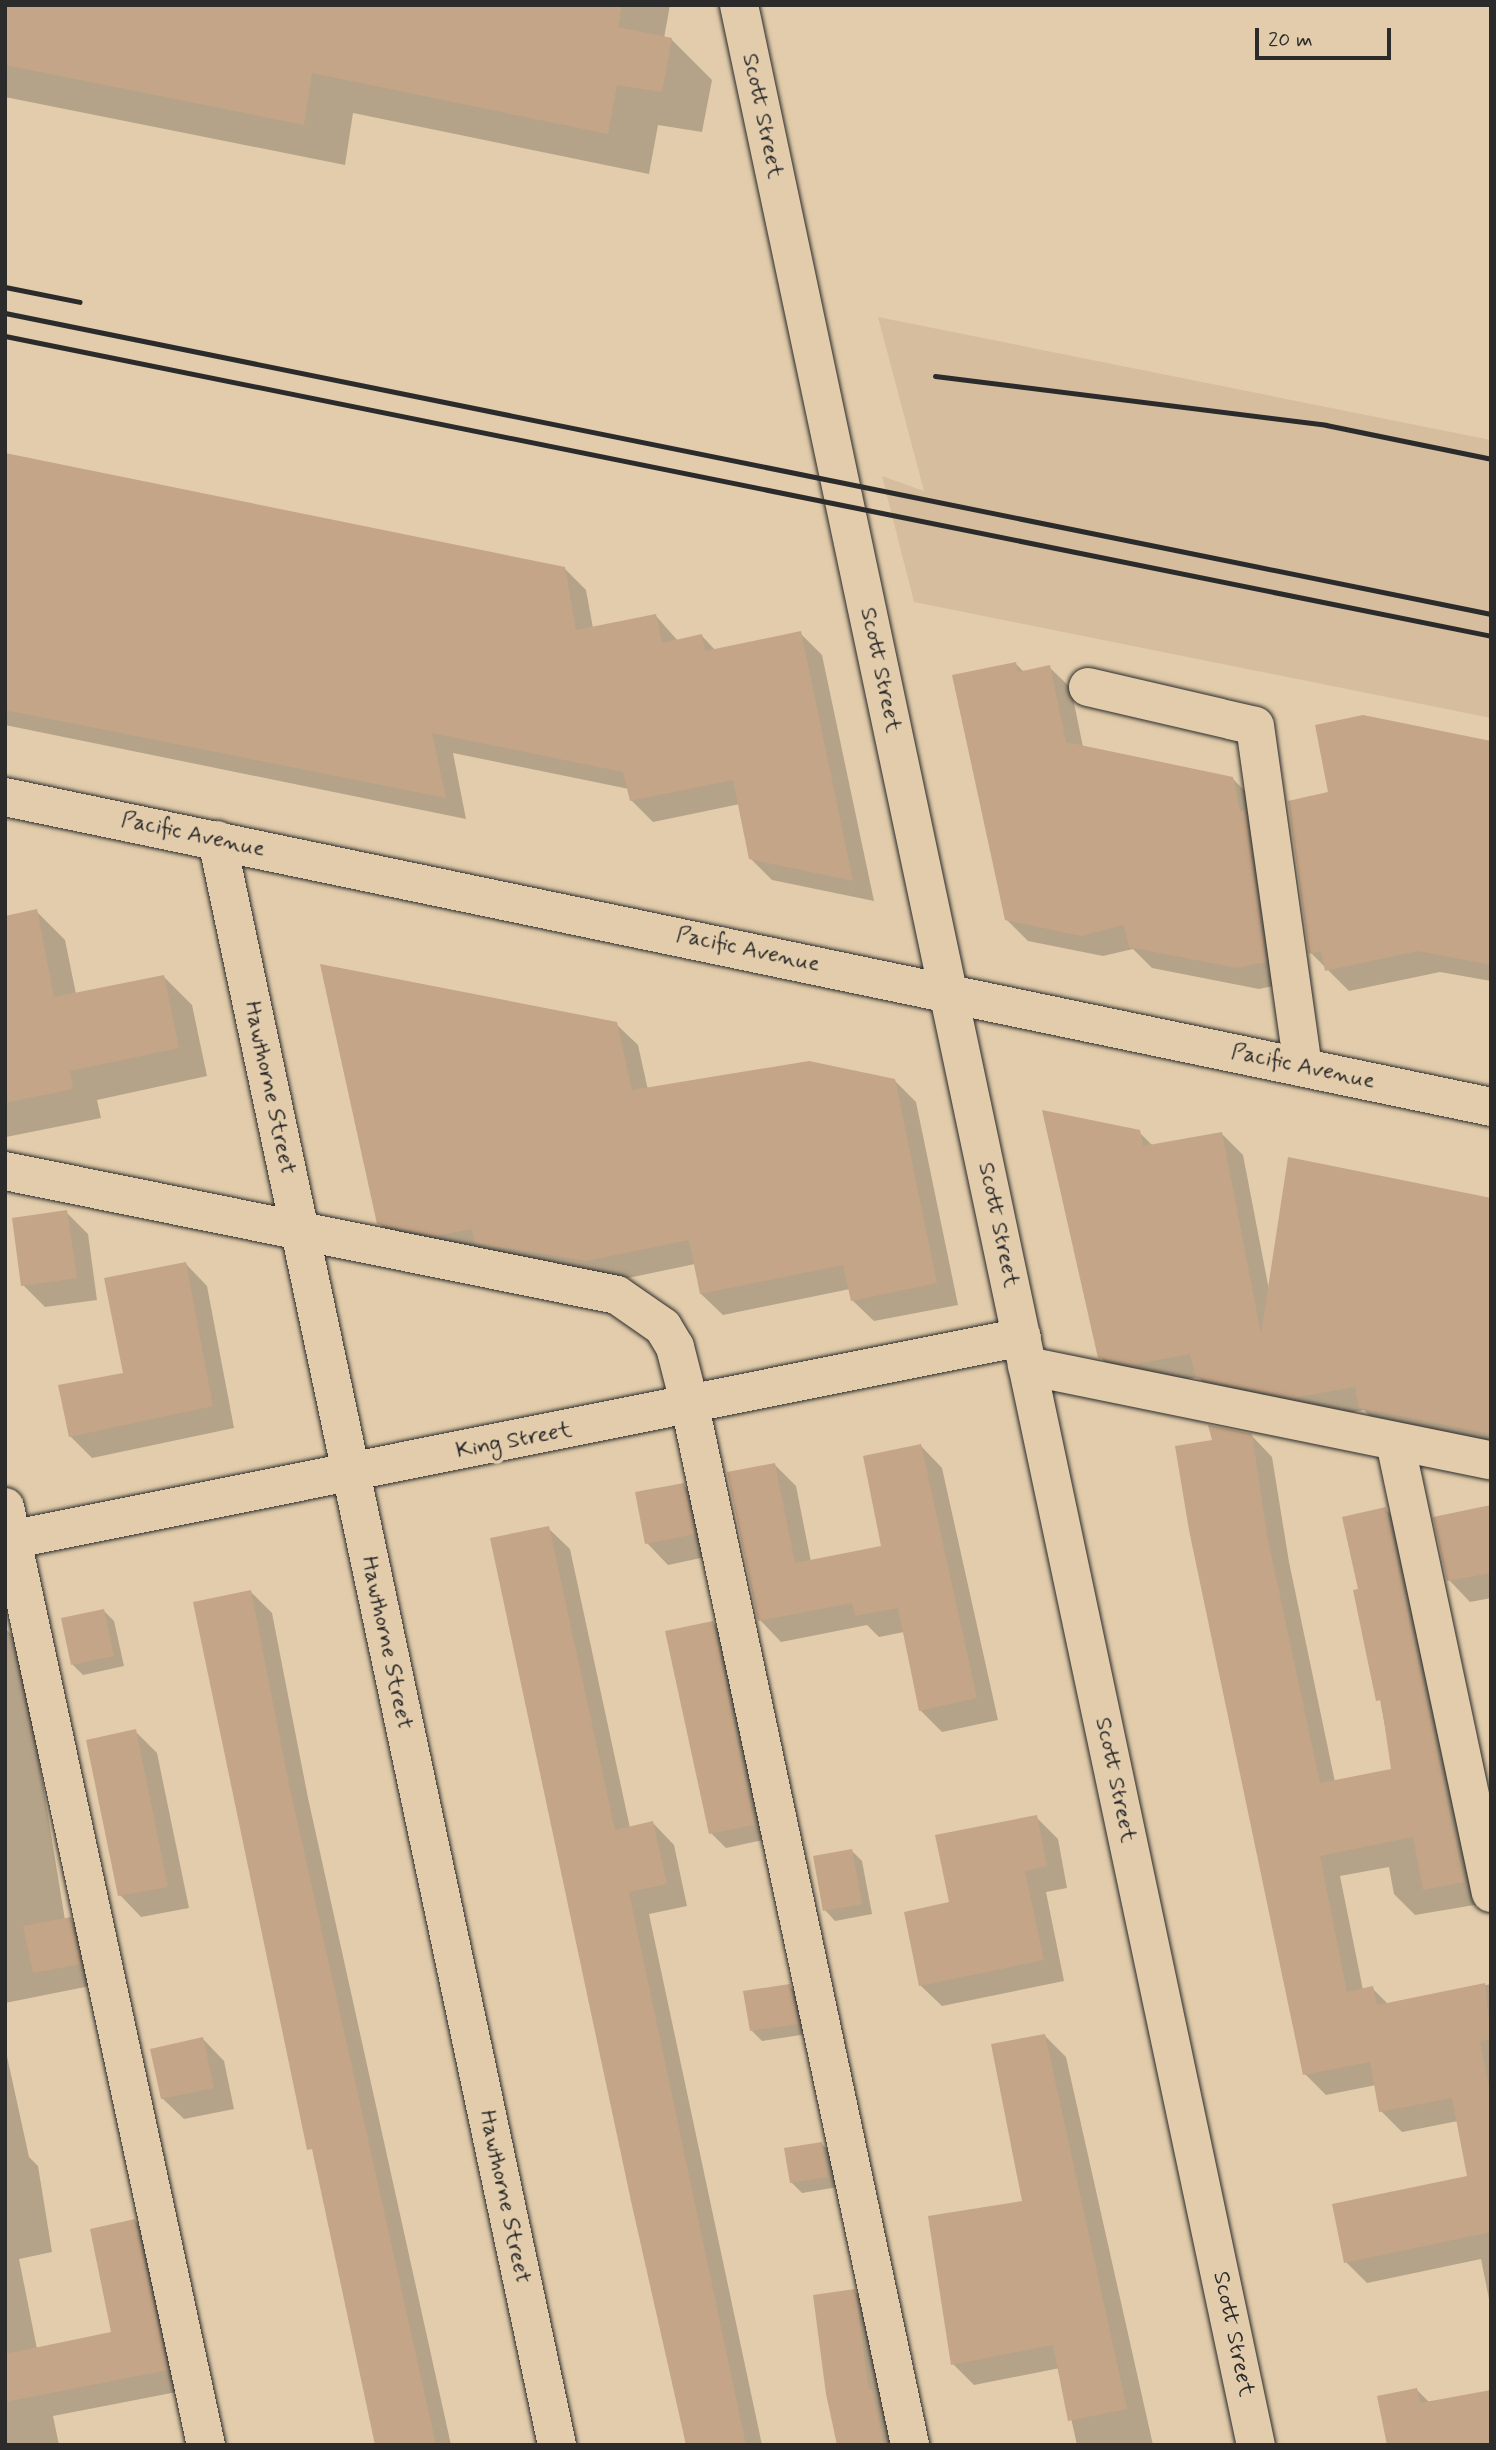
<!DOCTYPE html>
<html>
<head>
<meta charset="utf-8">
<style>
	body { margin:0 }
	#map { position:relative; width:1496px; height:2450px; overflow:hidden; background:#e2ccab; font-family:Mynerve,sans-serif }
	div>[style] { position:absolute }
	.built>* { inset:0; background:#d6bd9e }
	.shadow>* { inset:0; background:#0003 }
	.building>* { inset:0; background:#c5a587 }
	.roads { filter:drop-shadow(0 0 2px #2b2b2b) drop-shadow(0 0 2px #2b2b2b) }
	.minor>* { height:38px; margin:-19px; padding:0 19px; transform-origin:19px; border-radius:19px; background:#e2ccab }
	.rail>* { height:5px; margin:-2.5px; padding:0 2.5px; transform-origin:2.5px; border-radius:2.5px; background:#2b2b2b }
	span { translate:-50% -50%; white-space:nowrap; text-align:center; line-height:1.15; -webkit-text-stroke:7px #e2ccab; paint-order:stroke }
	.street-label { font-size:23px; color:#2b2b2b }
	.frame { position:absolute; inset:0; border:7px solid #2b2b2b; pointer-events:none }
	.scale { position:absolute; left:1255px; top:28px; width:136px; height:32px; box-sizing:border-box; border:4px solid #2b2b2b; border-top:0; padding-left:9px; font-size:21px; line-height:24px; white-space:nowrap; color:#2b2b2b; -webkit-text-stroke:5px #e2ccab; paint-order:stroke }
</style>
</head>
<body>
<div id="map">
	<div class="built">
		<i style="clip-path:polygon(878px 317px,1491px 440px,1491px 718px,914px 602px,882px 476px,924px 491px)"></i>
	</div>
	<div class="shadow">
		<i style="clip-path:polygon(5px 5px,670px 5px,664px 38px,671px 39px,712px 80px,702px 132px,658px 125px,649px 174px,353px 113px,345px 165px,5px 97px)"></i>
		<i style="clip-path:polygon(5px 454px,564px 568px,586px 590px,593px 628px,656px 616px,678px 641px,702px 636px,716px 651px,800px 633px,822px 655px,874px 901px,772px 880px,750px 858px,740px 804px,653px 822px,631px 800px,629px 789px,453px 753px,466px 819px,5px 725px)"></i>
		<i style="clip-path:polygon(1015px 663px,1024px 672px,1049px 667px,1071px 688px,1083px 747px,1232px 778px,1254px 800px,1287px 983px,1259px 989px,1152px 968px,1133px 949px,1103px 956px,1028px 941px,1006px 919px)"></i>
		<i style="clip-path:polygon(1491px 742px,1491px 981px,1440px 972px,1349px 991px,1311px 953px,1330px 794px)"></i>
		<i style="clip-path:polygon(36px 911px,65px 940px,76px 994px,163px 976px,192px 1005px,207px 1076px,97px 1100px,101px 1118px,6px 1137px,5px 917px)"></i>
		<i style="clip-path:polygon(616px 1024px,638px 1045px,648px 1090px,894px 1080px,916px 1102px,958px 1305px,874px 1321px,852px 1300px,850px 1289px,723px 1315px,701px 1294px,695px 1264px,609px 1282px,401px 1245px,379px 1223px)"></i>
		<i style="clip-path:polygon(1139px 1132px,1153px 1146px,1221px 1133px,1243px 1155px,1269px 1290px,1491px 1200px,1491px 1450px,1382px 1429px,1364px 1410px,1316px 1419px,1220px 1399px,1198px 1377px,1153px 1386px,1122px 1379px,1100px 1357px)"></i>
		<i style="clip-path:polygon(66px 1212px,88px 1234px,97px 1300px,45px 1307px,23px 1285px)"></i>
		<i style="clip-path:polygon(186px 1264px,207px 1286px,234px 1428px,92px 1458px,70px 1436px,126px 1374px)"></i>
		<i style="clip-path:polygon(1251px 1435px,1272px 1457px,1289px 1562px,1335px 1782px,1393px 1770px,1360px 1590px,1385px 1509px,1406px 1530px,1486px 1903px,1415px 1915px,1394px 1894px,1389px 1867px,1340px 1876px,1363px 1990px,1372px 1988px,1389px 2005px,1491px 1984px,1491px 2309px,1481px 2259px,1367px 2283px,1346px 2262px,1470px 2178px,1458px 2121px,1402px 2132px,1381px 2111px,1376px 2085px,1326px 2095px,1305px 2074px)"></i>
		<i style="clip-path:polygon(921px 1446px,942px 1468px,998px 1720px,942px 1732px,920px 1710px,904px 1632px,879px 1637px,867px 1625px,781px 1642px,760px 1620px,775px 1465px,796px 1486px,811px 1562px,883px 1548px)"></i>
		<i style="clip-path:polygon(683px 1485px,705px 1506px,715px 1555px,668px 1565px,647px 1543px)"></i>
		<i style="clip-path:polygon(1491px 1507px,1491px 1598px,1470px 1602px,1449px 1580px)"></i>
		<i style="clip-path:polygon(548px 1528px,570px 1549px,630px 1828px,653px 1823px,674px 1845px,687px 1906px,649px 1914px,762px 2445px,686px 2445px)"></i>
		<i style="clip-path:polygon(251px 1592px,272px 1613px,308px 1798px,451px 2445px,376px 2445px)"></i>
		<i style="clip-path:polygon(104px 1611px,114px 1621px,124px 1666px,83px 1675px,72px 1664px)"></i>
		<i style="clip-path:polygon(713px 1623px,727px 1638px,768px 1839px,726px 1848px,711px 1833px)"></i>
		<i style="clip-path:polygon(5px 1628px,20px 1643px,65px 1920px,70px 1919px,91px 1940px,100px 1984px,5px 2003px)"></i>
		<i style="clip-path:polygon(135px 1731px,157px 1753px,189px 1908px,141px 1917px,120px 1895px)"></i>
		<i style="clip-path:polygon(1036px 1817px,1058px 1839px,1067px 1888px,1046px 1892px,1064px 1981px,942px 2006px,920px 1985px,951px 1904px)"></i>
		<i style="clip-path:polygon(851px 1850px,862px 1861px,872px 1914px,835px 1921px,825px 1910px)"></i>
		<i style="clip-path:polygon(789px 1986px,800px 1996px,807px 2034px,762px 2041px,752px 2031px)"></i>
		<i style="clip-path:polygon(1045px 2036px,1066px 2057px,1153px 2445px,1077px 2445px,1060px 2368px,974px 2385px,953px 2364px,1024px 2202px)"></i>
		<i style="clip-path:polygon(203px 2039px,224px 2061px,234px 2109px,184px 2119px,162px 2098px)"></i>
		<i style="clip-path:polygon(5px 2047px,29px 2157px,38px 2166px,52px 2252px,19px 2259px,37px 2349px,114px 2334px,135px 2221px,156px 2242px,187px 2390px,53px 2416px,59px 2445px,5px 2445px)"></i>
		<i style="clip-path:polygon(821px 2143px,832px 2154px,838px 2187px,802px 2193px,791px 2182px)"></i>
		<i style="clip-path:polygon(854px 2291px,875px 2312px,900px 2445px,838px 2445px)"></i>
		<i style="clip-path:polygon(1417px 2390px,1430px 2403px,1389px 2445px)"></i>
	</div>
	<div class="building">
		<i style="clip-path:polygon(5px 5px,622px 5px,618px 27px,672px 38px,662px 92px,617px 85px,608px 134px,312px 73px,304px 125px,5px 65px)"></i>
		<i style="clip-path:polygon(5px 453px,565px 567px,576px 630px,656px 614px,662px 643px,702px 634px,705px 651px,801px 631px,853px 881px,749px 859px,733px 780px,630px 801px,623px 772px,432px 733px,446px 798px,5px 710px)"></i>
		<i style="clip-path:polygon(1016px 662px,1018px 672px,1050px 665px,1066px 742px,1233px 777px,1240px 811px,1245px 810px,1266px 962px,1237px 968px,1129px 947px,1124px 925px,1081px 936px,1005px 920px,952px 675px)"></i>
		<i style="clip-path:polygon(1363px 715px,1491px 741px,1491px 965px,1418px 951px,1325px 971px,1321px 951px,1309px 954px,1288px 801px,1328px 792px,1315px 725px)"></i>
		<i style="clip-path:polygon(37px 909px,54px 997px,164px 975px,179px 1048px,70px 1071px,73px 1089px,5px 1103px,5px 916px)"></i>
		<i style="clip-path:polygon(320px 964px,617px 1022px,632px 1090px,809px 1061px,895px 1079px,937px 1283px,851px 1301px,843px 1265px,700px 1294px,689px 1240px,586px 1261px,475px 1243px,472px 1229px,435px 1236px,377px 1224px)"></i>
		<i style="clip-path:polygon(1042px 1110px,1140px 1130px,1143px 1146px,1222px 1132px,1261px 1334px,1288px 1157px,1491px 1198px,1491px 1434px,1359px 1408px,1355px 1387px,1293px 1398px,1196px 1378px,1190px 1354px,1131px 1365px,1098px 1358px)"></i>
		<i style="clip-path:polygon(67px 1210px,77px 1278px,21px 1286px,12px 1218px)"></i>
		<i style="clip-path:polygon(186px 1262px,213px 1406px,69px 1437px,58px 1385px,123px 1373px,104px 1278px)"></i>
		<i style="clip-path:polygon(1208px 1425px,1252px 1434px,1268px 1540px,1320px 1783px,1391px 1769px,1381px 1700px,1376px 1701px,1353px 1590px,1358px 1589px,1342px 1517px,1386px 1507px,1464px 1882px,1423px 1890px,1413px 1837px,1320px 1856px,1347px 1992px,1373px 1986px,1377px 2005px,1485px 1983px,1491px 2039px,1480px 2041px,1491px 2097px,1491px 2232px,1344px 2263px,1332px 2204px,1467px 2176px,1452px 2098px,1379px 2112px,1370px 2062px,1303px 2075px,1189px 1530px,1175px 1446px,1212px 1440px)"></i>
		<i style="clip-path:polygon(921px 1444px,977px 1698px,919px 1711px,898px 1608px,855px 1616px,852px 1603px,758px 1621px,727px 1472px,775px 1463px,795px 1563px,881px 1546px,863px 1456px)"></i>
		<i style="clip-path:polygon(684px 1483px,695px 1534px,645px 1544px,635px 1492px)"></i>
		<i style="clip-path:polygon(1491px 1505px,1491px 1573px,1447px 1581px,1433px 1517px)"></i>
		<i style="clip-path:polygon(549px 1526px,615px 1830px,653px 1821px,667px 1884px,629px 1892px,746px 2445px,686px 2445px,631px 2201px,490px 1538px)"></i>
		<i style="clip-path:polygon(251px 1590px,287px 1775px,436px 2445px,375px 2445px,312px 2149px,307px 2150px,193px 1602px)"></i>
		<i style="clip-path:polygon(104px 1609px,114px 1656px,71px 1665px,61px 1618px)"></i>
		<i style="clip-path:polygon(713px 1621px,754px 1825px,709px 1834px,665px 1631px)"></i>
		<i style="clip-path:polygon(136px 1729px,168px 1887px,118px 1896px,86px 1740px)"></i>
		<i style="clip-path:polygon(1037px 1815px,1047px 1866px,1025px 1871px,1044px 1960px,919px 1986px,904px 1912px,949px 1902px,935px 1835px)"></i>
		<i style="clip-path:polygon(852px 1849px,862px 1904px,823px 1911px,813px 1856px)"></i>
		<i style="clip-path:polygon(71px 1917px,81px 1964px,33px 1973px,23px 1926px)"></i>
		<i style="clip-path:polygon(790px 1984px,798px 2024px,750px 2031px,743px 1991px)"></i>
		<i style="clip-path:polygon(1045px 2034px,1127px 2409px,1068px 2421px,1053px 2345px,951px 2365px,928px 2216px,1022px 2201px,991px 2044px)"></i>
		<i style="clip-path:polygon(203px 2037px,214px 2088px,161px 2099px,150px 2049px)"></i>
		<i style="clip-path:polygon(822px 2142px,828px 2177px,790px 2183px,784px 2148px)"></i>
		<i style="clip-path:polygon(135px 2219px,168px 2370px,5px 2402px,5px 2354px,111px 2332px,90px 2229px)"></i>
		<i style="clip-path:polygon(855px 2289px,869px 2390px,872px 2389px,884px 2445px,837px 2445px,826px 2394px,813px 2295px)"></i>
		<i style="clip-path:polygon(1417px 2388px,1420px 2403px,1491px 2390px,1491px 2445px,1387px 2445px,1377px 2396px)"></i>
	</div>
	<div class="roads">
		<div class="minor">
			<i style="left:739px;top:5px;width:2494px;rotate:78.04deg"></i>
			<i style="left:1088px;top:687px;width:171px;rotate:13.1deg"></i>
			<i style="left:1255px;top:726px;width:344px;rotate:82deg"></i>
			<i style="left:5px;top:797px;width:1518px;rotate:11.78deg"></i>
			<i style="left:217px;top:840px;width:1641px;rotate:78.04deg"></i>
			<i style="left:5px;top:1171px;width:624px;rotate:11.45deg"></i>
			<i style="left:617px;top:1295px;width:56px;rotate:34.8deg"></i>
			<i style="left:663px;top:1327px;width:23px;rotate:59deg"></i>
			<i style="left:675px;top:1347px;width:61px;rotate:75.7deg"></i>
			<i style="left:690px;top:1406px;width:1062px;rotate:78.04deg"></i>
			<i style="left:1027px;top:1366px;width:473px;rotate:11.5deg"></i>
			<i style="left:1395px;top:1442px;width:461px;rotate:78deg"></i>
			<i style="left:5px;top:1507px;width:959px;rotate:77.91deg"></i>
			<i style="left:5px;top:1541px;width:1037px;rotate:-11.34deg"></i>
		</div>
	</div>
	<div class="rail">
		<i style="left:5px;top:287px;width:76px;rotate:11.3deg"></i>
		<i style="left:5px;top:313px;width:1516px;rotate:11.45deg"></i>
		<i style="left:5px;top:336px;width:1516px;rotate:11.41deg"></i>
		<i style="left:935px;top:376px;width:394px;rotate:7.1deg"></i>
		<i style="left:1326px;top:425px;width:168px;rotate:11.6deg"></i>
	</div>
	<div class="street-label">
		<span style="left:762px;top:116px;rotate:78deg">Scott Street</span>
		<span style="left:880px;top:670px;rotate:78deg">Scott Street</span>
		<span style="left:193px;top:835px;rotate:12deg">Pacific Avenue</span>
		<span style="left:748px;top:950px;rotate:12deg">Pacific Avenue</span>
		<span style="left:1303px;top:1067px;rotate:12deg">Pacific Avenue</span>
		<span style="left:269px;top:1088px;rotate:78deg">Hawthorne Street</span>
		<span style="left:998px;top:1225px;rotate:78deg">Scott Street</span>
		<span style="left:514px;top:1441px;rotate:-11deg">King Street</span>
		<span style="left:386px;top:1643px;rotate:78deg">Hawthorne Street</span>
		<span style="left:1115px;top:1780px;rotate:78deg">Scott Street</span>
		<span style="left:504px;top:2197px;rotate:78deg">Hawthorne Street</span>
		<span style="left:1233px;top:2334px;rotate:78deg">Scott Street</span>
	</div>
	<div class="frame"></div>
	<div class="scale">20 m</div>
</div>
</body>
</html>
